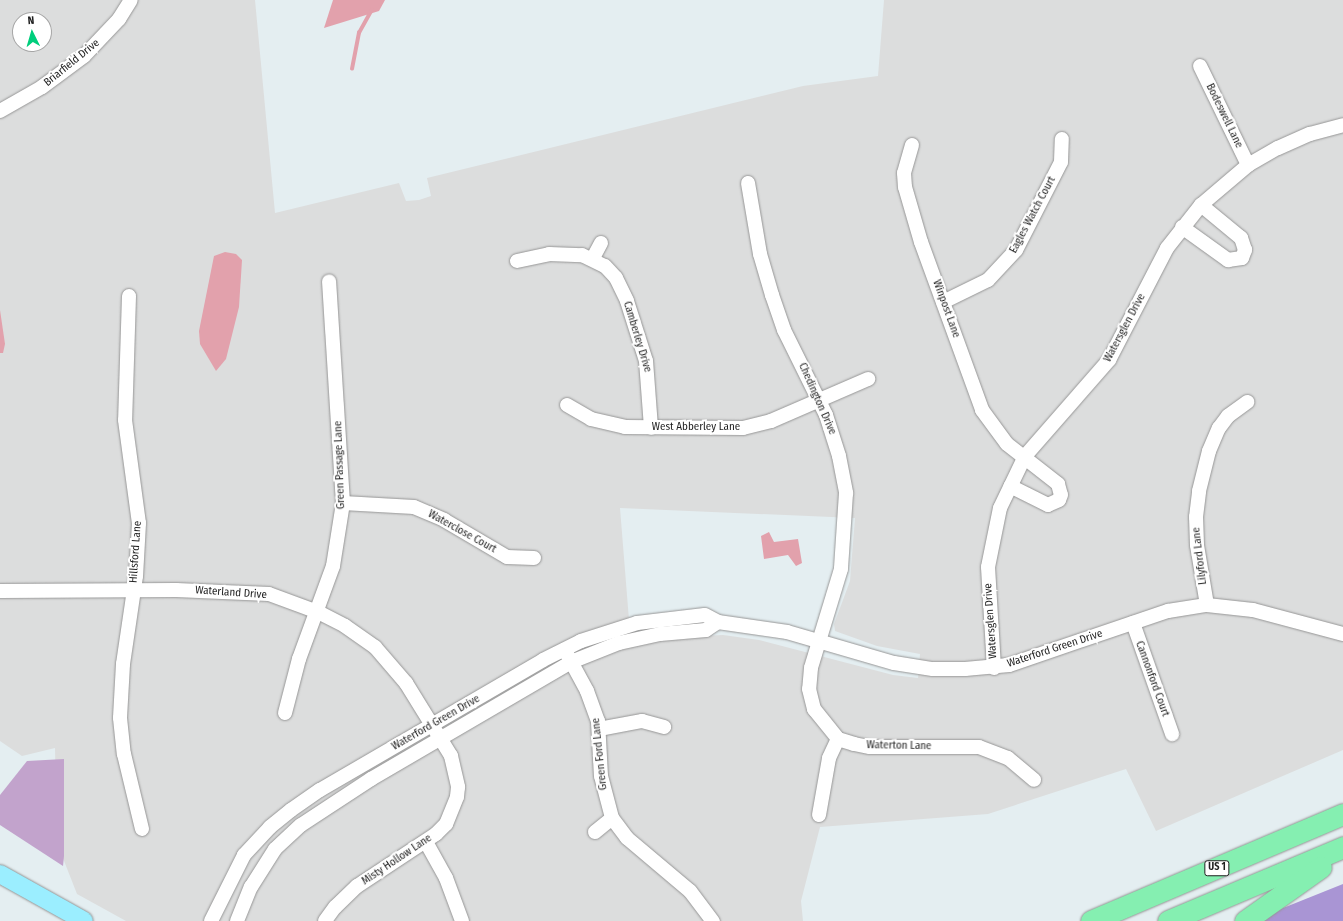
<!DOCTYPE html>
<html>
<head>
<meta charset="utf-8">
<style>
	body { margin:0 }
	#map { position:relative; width:1343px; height:921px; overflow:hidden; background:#e4eef1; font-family:"Fira Sans Condensed",sans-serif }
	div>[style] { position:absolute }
	.residential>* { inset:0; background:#dcdddd }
	.forest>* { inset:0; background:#a995d4 }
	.cemetery>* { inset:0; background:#c2a3cc }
	.water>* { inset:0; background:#e2a1ac }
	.stream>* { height:3.5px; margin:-1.75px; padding:0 1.75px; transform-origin:1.75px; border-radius:1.75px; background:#e2a1ac }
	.roads { filter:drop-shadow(0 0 1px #969696) drop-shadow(0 0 1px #969696) }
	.minor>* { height:14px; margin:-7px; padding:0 7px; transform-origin:7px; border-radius:7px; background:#fff }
	.major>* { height:18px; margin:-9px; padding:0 9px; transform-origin:9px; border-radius:9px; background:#9beeff }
	.highway>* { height:21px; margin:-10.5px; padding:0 10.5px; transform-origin:10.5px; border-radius:10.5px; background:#85efb1 }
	span { translate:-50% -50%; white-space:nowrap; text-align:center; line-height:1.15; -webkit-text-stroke:4px #fff; paint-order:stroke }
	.shield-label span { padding:1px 3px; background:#fff; border:1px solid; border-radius:3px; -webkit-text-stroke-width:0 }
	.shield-label { font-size:10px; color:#1f1f1f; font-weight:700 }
	.street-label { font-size:11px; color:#1f1f1f }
	.north { position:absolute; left:12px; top:12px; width:40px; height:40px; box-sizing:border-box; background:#fff; border:1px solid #a5a5a5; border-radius:50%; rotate:355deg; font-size:11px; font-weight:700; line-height:16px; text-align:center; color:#1f1f1f }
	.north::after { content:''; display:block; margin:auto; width:14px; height:18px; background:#00ce7c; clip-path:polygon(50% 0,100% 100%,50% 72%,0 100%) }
</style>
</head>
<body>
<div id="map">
	<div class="residential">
		<i style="clip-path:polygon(evenodd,0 0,255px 0,275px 213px,399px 183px,406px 201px,419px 200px,431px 196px,427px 178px,803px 86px,878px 76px,884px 0,1343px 0,1343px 750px,1156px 831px,1126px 769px,988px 814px,820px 827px,801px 901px,803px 921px,126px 921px,77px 894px,57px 843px,55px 748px,22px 756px,0 741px,0 0,20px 20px,44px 20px,44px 44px,20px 44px,20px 20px,0 0,620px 508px,855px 518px,850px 581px,834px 624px,835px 631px,877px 646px,920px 654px,918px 678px,893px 675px,759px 640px,723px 635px,680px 637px,631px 645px,620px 508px)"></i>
	</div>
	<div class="forest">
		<i style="clip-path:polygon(1343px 884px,1343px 921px,1251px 921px)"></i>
	</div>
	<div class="cemetery">
		<i style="clip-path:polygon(64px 759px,64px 856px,63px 866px,0 825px,0 795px,27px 761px)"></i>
	</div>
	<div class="water">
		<i style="clip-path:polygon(333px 0,385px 0,379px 11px,324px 28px)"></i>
		<i style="clip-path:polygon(225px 252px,236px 254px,242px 260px,239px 307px,226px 359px,216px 371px,200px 344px,199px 331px,214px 256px)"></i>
		<i style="clip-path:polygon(0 310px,5px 344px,3px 353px,0 353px)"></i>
		<i style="clip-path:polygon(769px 532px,774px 542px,798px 539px,802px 563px,796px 566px,788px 555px,764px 559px,761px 536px)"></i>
	</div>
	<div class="stream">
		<i style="left:352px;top:69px;width:37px;rotate:-79deg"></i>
		<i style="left:359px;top:33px;width:26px;rotate:-61deg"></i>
	</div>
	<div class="roads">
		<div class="minor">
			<i style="left:1200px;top:66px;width:110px;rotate:64.1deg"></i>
			<i style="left:0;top:111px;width:48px;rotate:-29.7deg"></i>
			<i style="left:42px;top:87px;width:52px;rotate:-36.4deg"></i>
			<i style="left:84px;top:56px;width:51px;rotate:-46.6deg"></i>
			<i style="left:119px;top:19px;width:22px;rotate:-58deg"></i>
			<i style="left:912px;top:145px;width:29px;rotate:106deg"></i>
			<i style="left:904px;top:173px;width:14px;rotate:86deg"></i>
			<i style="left:905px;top:187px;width:57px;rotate:73.8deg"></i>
			<i style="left:921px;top:242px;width:179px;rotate:70deg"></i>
			<i style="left:982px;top:410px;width:42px;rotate:53.7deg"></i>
			<i style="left:1007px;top:444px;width:65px;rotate:38.1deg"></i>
			<i style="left:1058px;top:484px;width:11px;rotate:75deg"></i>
			<i style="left:1061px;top:495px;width:5px;rotate:112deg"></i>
			<i style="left:1059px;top:500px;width:12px;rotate:156deg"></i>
			<i style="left:1048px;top:505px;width:42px;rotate:-153.4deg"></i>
			<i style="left:748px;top:183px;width:72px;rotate:80.4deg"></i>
			<i style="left:760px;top:254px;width:43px;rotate:73.7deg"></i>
			<i style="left:772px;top:295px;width:37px;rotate:71deg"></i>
			<i style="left:784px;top:330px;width:95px;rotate:63.7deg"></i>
			<i style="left:826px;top:415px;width:43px;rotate:72.4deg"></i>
			<i style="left:839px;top:456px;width:38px;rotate:79deg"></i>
			<i style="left:846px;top:493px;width:76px;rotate:93.8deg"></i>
			<i style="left:841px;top:569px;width:103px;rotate:106.9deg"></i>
			<i style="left:811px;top:668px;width:21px;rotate:95deg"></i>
			<i style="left:809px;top:689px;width:21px;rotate:76deg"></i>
			<i style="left:814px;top:709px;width:38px;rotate:51deg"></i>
			<i style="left:838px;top:739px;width:17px;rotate:17deg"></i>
			<i style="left:854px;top:744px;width:16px;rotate:11deg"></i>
			<i style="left:870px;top:747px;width:109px"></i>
			<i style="left:979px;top:747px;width:31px;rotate:21deg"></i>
			<i style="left:1008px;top:758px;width:34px;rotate:40deg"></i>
			<i style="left:1182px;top:227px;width:57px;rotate:35.7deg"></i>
			<i style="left:1228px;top:260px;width:14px;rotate:-8deg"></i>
			<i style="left:1242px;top:258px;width:9px;rotate:-69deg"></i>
			<i style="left:1245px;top:250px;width:13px;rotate:-108deg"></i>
			<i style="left:1241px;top:238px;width:52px;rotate:-140.5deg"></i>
			<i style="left:593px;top:258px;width:17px;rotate:-62deg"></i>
			<i style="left:517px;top:261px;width:33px;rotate:-12deg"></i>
			<i style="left:549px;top:254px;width:33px;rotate:2deg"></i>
			<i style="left:582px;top:255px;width:25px;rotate:26deg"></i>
			<i style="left:605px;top:266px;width:16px;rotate:47deg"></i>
			<i style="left:616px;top:278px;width:25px;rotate:64deg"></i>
			<i style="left:627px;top:301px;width:63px;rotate:72.4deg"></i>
			<i style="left:646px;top:361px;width:67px;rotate:85.7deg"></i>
			<i style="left:129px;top:296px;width:124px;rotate:91.8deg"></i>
			<i style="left:125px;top:420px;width:104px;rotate:82.3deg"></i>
			<i style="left:139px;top:523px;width:53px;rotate:93.2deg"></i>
			<i style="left:136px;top:576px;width:89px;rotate:98.4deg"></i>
			<i style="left:123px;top:664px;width:54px;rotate:93.2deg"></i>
			<i style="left:120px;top:718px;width:36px;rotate:84deg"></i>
			<i style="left:124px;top:754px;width:77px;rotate:76.5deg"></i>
			<i style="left:943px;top:302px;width:50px;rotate:-26.1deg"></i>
			<i style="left:988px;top:280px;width:41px;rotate:-47deg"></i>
			<i style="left:1016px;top:250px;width:99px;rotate:-62.9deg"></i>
			<i style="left:1061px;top:162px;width:23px;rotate:-88deg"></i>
			<i style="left:567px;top:405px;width:28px;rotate:30deg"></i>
			<i style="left:591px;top:419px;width:35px;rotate:13deg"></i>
			<i style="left:625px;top:427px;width:118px;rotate:0.5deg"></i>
			<i style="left:743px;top:428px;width:29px;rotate:-14deg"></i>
			<i style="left:771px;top:421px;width:106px;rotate:-23.4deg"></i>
			<i style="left:343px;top:503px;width:71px;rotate:3.2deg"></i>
			<i style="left:414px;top:507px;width:33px;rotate:23deg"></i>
			<i style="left:444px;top:520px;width:73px;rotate:30.4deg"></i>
			<i style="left:507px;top:557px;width:27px;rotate:2deg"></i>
			<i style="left:0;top:591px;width:176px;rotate:-0.3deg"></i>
			<i style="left:176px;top:590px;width:93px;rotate:2.5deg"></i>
			<i style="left:269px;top:594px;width:52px;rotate:20.2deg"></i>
			<i style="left:318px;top:612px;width:30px;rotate:27deg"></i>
			<i style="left:345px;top:626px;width:37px;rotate:35deg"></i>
			<i style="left:375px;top:647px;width:48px;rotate:49.3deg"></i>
			<i style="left:406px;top:683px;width:86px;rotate:58.3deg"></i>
			<i style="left:451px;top:756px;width:32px;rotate:77deg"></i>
			<i style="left:458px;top:787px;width:10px;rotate:96deg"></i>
			<i style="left:457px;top:797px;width:29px;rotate:112deg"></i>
			<i style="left:446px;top:824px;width:14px;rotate:135deg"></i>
			<i style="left:436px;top:834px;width:95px;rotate:146.6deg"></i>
			<i style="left:357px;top:886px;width:30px;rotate:136deg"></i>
			<i style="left:335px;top:907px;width:17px;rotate:126deg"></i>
			<i style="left:1207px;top:605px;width:61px;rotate:-99.5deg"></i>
			<i style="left:1197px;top:545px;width:28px;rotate:-92deg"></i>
			<i style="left:1196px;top:517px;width:26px;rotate:-83deg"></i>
			<i style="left:1199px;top:491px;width:41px;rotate:-76deg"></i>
			<i style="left:1209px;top:451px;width:25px;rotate:-67deg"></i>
			<i style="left:1219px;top:428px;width:15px;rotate:-53deg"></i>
			<i style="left:1228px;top:416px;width:24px;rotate:-36deg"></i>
			<i style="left:1133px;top:623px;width:118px;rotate:70.6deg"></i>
			<i style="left:567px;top:654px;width:42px;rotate:61.6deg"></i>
			<i style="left:587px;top:691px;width:32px;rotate:70deg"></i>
			<i style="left:598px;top:721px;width:55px;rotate:86.9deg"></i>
			<i style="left:601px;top:776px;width:43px;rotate:75.3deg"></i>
			<i style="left:612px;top:818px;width:25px;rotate:53deg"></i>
			<i style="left:627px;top:838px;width:82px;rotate:40.1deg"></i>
			<i style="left:690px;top:891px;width:38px;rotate:53deg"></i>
			<i style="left:994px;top:668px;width:101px;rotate:-93.4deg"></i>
			<i style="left:988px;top:567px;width:60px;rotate:-78.5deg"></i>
			<i style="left:1000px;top:508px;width:58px;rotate:-64.3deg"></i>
			<i style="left:1025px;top:456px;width:128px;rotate:-48.8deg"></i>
			<i style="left:1109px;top:360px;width:126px;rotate:-62.6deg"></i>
			<i style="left:1167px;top:248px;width:55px;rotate:-51.7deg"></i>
			<i style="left:1201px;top:205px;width:62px;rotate:-40.4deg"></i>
			<i style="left:1248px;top:165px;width:34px;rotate:-30deg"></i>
			<i style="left:1278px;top:148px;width:35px;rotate:-24deg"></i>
			<i style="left:1310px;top:134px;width:34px;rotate:-15deg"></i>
			<i style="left:285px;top:713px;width:56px;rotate:-75.5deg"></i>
			<i style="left:299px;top:659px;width:99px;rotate:-69.9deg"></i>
			<i style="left:333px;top:566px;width:64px;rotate:-81deg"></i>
			<i style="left:343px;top:503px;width:222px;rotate:-93.6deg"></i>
			<i style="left:599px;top:729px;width:44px;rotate:-10.5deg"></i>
			<i style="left:642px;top:721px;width:23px;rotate:15deg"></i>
			<i style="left:819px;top:815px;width:58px;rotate:-80deg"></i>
			<i style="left:829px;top:758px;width:21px;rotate:-65deg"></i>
			<i style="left:595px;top:832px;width:22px;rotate:-39deg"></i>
			<i style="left:426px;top:842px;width:41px;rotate:60.9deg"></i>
			<i style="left:446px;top:878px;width:46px;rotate:69.6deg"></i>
			<i style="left:211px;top:921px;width:74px;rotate:-63.4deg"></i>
			<i style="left:244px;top:855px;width:38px;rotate:-47deg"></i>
			<i style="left:270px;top:827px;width:27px;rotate:-39deg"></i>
			<i style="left:291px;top:810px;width:35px;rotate:-35deg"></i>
			<i style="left:320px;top:790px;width:258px;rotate:-30.2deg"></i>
			<i style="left:543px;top:660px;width:42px;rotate:-26.6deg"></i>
			<i style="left:581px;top:641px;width:59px;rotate:-17.8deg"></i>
			<i style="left:637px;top:623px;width:68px;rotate:-6.7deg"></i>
			<i style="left:705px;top:615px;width:15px;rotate:28deg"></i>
			<i style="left:718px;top:622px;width:70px;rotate:8.2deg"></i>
			<i style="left:787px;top:632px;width:111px;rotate:16.2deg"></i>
			<i style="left:894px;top:663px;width:39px;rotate:9deg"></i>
			<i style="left:933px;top:669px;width:32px"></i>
			<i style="left:965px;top:669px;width:44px;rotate:-5.2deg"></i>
			<i style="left:1009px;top:665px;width:168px;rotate:-18.8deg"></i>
			<i style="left:1168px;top:611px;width:39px;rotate:-9deg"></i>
			<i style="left:1207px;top:605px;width:46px;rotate:6.2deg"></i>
			<i style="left:1253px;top:610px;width:93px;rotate:14.9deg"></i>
			<i style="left:237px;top:921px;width:37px;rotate:-68deg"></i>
			<i style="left:251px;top:887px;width:45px;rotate:-57.7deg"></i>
			<i style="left:275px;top:849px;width:35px;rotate:-43deg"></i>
			<i style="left:301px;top:825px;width:84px;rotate:-33.3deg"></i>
			<i style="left:371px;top:779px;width:232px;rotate:-30.3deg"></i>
			<i style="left:571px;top:662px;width:52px;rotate:-21.6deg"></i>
			<i style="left:619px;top:643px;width:42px;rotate:-12.4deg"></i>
			<i style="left:660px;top:634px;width:46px;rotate:-5deg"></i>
			<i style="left:706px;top:630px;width:14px;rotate:-34deg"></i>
		</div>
		<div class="major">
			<i style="left:0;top:874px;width:96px;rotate:29.2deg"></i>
		</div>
		<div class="highway">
			<i style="left:1091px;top:921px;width:274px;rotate:-23deg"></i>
			<i style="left:1168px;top:921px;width:190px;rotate:-22.9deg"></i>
			<i style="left:1245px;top:921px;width:93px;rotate:-35.4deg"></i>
		</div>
	</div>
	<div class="shield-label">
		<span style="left:1217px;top:868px">US 1</span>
	</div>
	<div class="street-label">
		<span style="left:72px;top:63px;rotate:-39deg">Briarfield Drive</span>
		<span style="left:1224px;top:116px;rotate:64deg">Bodeswell Lane</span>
		<span style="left:1033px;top:215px;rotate:-62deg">Eagles Watch Court</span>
		<span style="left:946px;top:309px;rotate:70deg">Winpost Lane</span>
		<span style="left:1125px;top:328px;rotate:-62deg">Watersglen Drive</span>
		<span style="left:637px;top:337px;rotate:73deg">Camberley Drive</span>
		<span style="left:817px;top:399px;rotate:66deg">Chedington Drive</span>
		<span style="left:696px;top:427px">West Abberley Lane</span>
		<span style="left:340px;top:465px;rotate:-92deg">Green Passage Lane</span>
		<span style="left:462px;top:532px;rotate:29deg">Waterclose Court</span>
		<span style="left:136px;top:552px;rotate:-86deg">Hillsford Lane</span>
		<span style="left:1200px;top:556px;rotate:-97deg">Lilyford Lane</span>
		<span style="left:231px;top:593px;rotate:4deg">Waterland Drive</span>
		<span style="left:991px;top:621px;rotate:-94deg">Watersglen Drive</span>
		<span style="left:1055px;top:649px;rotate:-18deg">Waterford Green Drive</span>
		<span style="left:1152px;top:679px;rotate:70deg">Cannonford Court</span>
		<span style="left:436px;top:723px;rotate:-30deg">Waterford Green Drive</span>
		<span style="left:899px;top:746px;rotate:1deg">Waterton Lane</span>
		<span style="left:600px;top:754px;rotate:-96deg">Green Ford Lane</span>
		<span style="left:397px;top:860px;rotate:-34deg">Misty Hollow Lane</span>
	</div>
	<div class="north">N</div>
</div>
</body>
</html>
